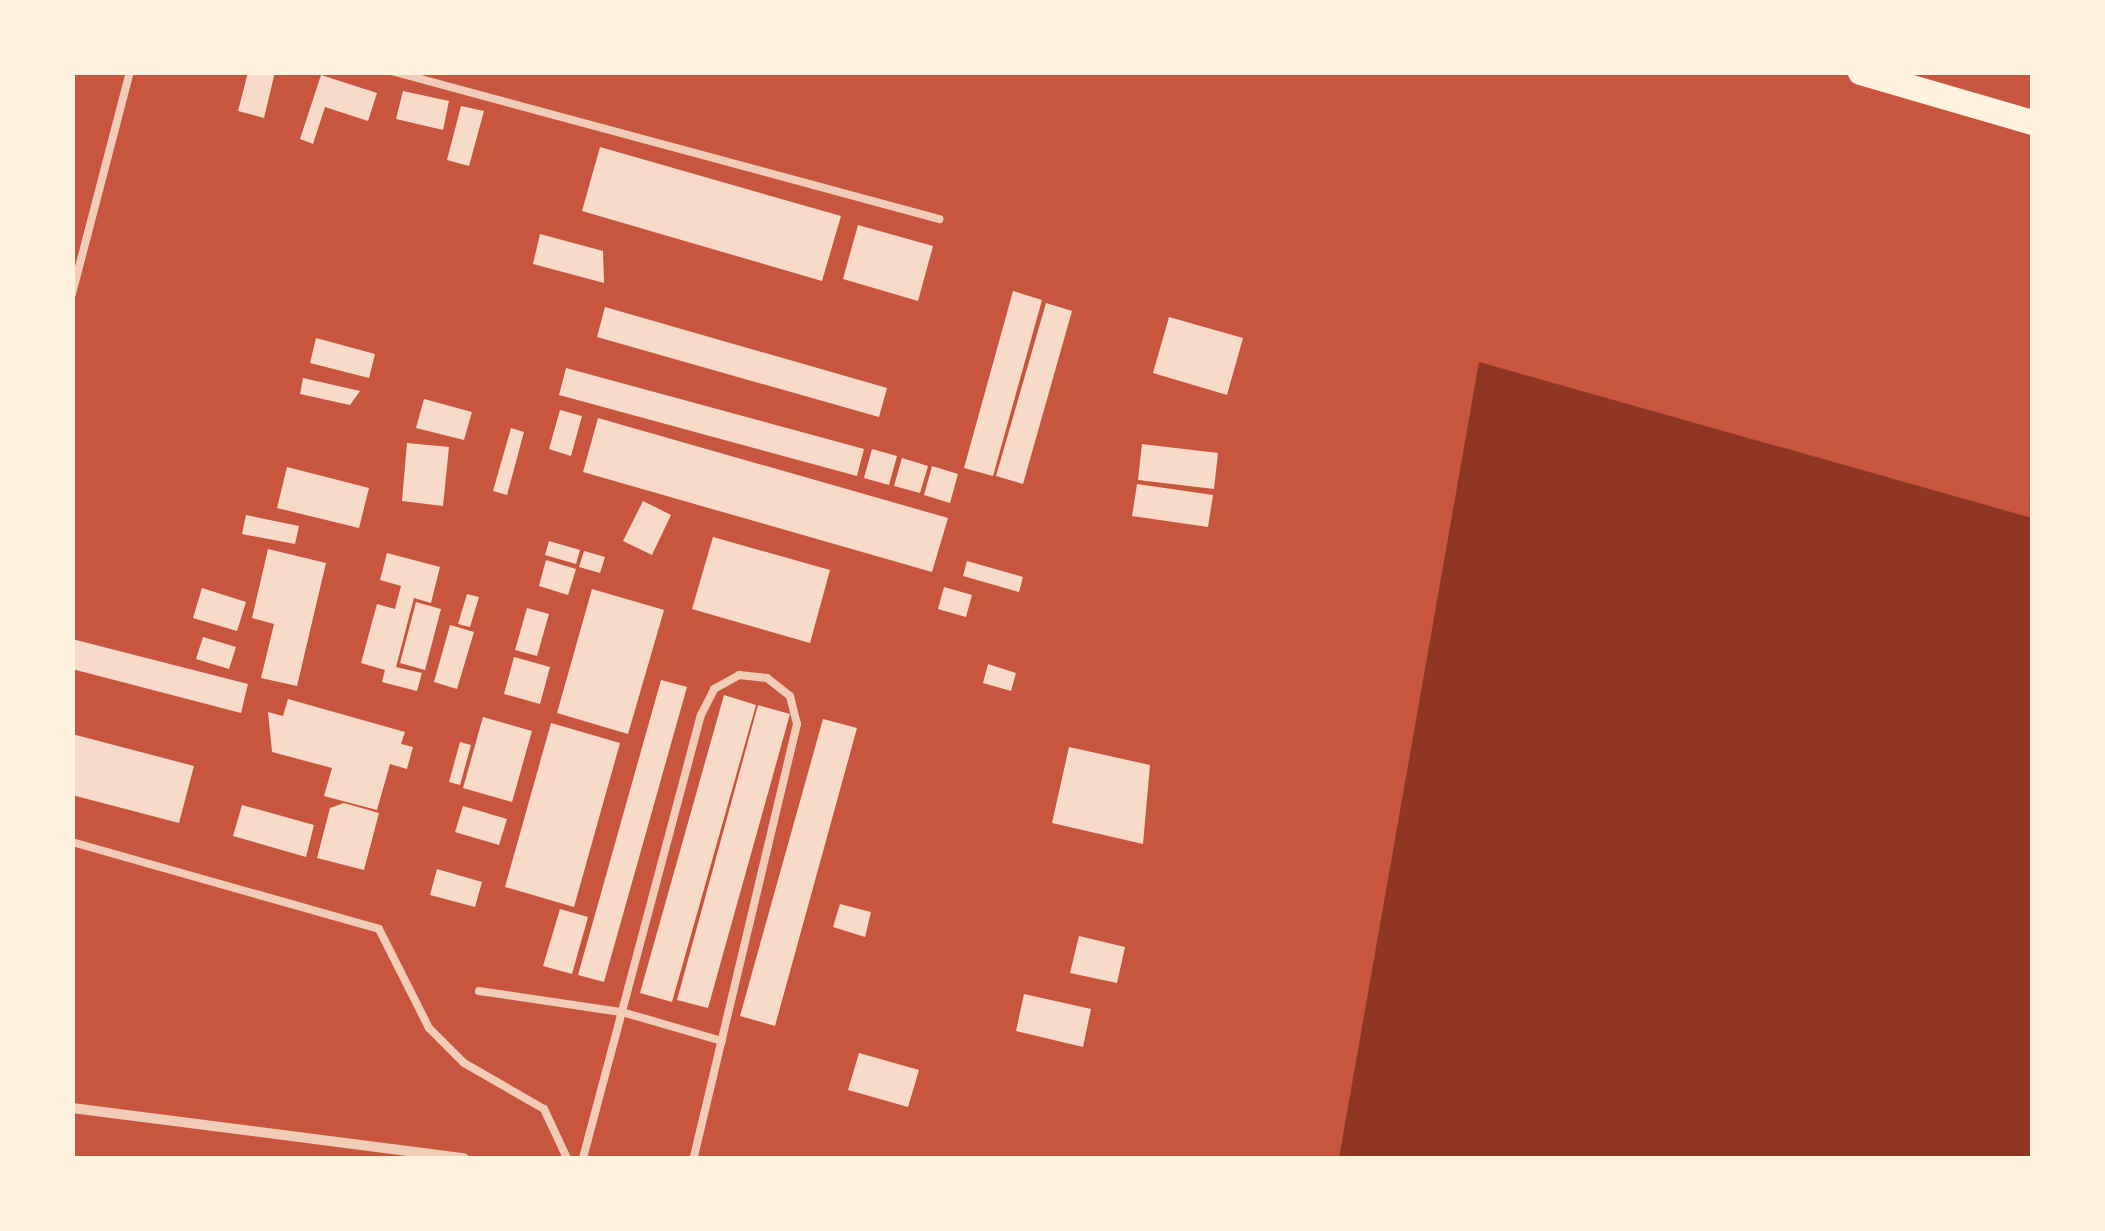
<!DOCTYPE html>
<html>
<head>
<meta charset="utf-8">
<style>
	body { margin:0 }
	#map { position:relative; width:2105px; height:1231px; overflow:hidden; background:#c8553d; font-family:Ubuntu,sans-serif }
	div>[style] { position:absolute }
	.water>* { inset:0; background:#8f3625 }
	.building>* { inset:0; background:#f7dbc8 }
	.service>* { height:8px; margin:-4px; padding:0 4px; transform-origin:4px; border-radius:4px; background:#f1ccb7 }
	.minor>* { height:10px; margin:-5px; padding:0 5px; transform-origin:5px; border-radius:5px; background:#f1ccb7 }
	.trunk>* { height:25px; margin:-12.5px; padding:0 12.5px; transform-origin:12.5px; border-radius:12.5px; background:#fff3e0 }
	span { translate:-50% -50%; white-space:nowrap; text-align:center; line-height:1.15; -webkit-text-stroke:8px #fff3e0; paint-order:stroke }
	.frame { position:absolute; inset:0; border:75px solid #fff3e0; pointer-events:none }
</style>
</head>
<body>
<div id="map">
	<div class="water">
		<i style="clip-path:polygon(1479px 362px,2032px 518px,2032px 1158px,1339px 1158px)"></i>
	</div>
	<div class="building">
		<i style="clip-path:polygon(248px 72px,275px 72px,264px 118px,238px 111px)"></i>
		<i style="clip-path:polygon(321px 75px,377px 93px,368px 121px,325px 107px,313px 144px,300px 139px)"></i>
		<i style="clip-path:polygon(403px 91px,449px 101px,443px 130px,396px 119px)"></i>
		<i style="clip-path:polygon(461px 106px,484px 111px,469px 166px,447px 160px)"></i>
		<i style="clip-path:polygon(600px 147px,841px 216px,822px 281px,582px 211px)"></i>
		<i style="clip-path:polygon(858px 225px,933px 246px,918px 301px,843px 279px)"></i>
		<i style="clip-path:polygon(540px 234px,603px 251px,604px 283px,533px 264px)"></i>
		<i style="clip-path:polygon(1013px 291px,1042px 300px,993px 476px,964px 468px)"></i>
		<i style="clip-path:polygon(1046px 303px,1072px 311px,1023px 484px,996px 476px)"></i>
		<i style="clip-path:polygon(605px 307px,887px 388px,879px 417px,597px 337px)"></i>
		<i style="clip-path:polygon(1169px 317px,1243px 338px,1227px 395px,1153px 373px)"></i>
		<i style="clip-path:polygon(316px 338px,375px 354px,369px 378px,310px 363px)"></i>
		<i style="clip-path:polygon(566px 368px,864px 449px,857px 476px,559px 395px)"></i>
		<i style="clip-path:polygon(303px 378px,360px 391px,350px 405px,300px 394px)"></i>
		<i style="clip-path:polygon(424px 399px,472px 412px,464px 440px,416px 428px)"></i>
		<i style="clip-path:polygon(560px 410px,582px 416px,571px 456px,549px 449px)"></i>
		<i style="clip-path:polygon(598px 418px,948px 518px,932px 572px,583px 472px)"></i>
		<i style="clip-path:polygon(511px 428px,524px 432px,507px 495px,493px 491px)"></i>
		<i style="clip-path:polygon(407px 443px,449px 447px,443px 506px,402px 501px)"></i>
		<i style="clip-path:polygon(1142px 444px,1218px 453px,1214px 489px,1138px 480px)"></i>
		<i style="clip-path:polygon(872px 449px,897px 456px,889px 485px,864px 478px)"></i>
		<i style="clip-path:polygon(902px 458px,928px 466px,920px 493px,894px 486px)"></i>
		<i style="clip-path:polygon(932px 466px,958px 474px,950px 503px,924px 495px)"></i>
		<i style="clip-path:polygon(287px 467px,369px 488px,359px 528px,277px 508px)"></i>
		<i style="clip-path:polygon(1137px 484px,1213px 495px,1208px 527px,1132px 516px)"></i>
		<i style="clip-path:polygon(643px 501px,671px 515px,652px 555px,623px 541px)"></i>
		<i style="clip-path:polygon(246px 515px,299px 526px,295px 544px,242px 534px)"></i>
		<i style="clip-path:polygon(713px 537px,830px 570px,810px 643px,692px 609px)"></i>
		<i style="clip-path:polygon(549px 541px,580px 550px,576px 564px,545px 555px)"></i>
		<i style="clip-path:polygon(268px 549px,326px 563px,297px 686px,261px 678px,274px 624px,252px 618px)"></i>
		<i style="clip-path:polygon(584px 551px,605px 557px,600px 573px,579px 567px)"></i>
		<i style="clip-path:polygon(387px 553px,440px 567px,431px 603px,414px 598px,396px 667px,422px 673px,417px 691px,382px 682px,385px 670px,361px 663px,377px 604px,395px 609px,401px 586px,380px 580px)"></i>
		<i style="clip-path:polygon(546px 560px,576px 569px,568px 595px,539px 586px)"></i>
		<i style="clip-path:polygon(967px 561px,1023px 577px,1019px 592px,963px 576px)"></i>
		<i style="clip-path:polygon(944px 587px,972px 595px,966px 617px,938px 609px)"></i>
		<i style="clip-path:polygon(202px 588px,246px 602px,237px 631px,193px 618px)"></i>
		<i style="clip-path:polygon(592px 589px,664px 610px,628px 734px,557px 713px)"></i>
		<i style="clip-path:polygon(467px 594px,479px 597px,470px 627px,458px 624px)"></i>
		<i style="clip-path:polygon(416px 602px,441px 609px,425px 670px,400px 663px)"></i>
		<i style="clip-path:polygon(527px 608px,549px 614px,537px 656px,515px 650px)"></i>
		<i style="clip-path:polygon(450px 625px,474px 632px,457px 689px,434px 682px)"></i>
		<i style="clip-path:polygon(203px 637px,236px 647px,229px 669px,196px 659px)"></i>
		<i style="clip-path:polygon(72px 639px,248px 684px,241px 713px,72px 669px)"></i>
		<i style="clip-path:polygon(514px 657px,550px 667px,540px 704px,504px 694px)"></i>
		<i style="clip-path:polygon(988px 664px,1016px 673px,1011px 691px,983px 683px)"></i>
		<i style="clip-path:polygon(661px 680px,687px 687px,604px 982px,578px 975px)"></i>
		<i style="clip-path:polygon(724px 695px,756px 705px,672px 1002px,640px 993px)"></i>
		<i style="clip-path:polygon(288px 699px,405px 732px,401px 744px,413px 747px,407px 769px,390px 764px,377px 810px,324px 796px,332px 768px,272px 752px,268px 712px,283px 716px)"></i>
		<i style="clip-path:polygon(758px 705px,790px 714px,708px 1008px,677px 1000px)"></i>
		<i style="clip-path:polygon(483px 717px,532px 731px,512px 802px,463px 788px)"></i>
		<i style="clip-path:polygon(823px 719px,857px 728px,775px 1026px,740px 1016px)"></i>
		<i style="clip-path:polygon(551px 723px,620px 743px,574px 907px,505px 887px)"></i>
		<i style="clip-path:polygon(72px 734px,194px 766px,179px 823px,72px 795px)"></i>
		<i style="clip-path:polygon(460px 742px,471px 745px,460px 785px,449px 782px)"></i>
		<i style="clip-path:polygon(1069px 747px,1150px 765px,1143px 844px,1052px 823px)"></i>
		<i style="clip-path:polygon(344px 803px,379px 813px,364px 870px,317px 858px,330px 808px)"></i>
		<i style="clip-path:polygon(242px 805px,314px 825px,306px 857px,233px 836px)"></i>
		<i style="clip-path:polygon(463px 806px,507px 819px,499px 845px,455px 832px)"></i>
		<i style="clip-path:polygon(437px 869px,482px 882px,475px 907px,430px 895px)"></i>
		<i style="clip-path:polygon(840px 904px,871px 912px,865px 937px,833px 927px)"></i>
		<i style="clip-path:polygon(560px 909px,588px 917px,572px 974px,543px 966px)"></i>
		<i style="clip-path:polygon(1079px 936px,1125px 947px,1117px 983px,1070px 973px)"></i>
		<i style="clip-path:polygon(1024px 994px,1091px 1009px,1083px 1047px,1016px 1031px)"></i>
		<i style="clip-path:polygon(859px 1053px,919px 1070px,908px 1107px,848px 1090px)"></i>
	</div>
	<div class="service">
		<i style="left:395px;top:72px;width:564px;rotate:15.12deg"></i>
		<i style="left:72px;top:294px;width:229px;rotate:-75.4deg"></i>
		<i style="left:72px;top:842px;width:319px;rotate:15.8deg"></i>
		<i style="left:379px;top:929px;width:111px;rotate:63.2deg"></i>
		<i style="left:429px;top:1028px;width:49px;rotate:45deg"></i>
		<i style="left:464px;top:1063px;width:92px;rotate:29.9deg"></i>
		<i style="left:544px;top:1109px;width:54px;rotate:64.9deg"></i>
		<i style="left:479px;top:991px;width:145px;rotate:8.4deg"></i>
		<i style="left:622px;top:1012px;width:104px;rotate:16.2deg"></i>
		<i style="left:583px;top:1158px;width:458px;rotate:-75.1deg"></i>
		<i style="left:701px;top:715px;width:29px;rotate:-63deg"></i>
		<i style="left:714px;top:689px;width:29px;rotate:-29deg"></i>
		<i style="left:739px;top:675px;width:28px;rotate:6deg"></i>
		<i style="left:767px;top:678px;width:29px;rotate:38deg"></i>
		<i style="left:790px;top:696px;width:29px;rotate:76deg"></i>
		<i style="left:797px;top:724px;width:446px;rotate:103.4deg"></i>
	</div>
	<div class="minor">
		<i style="left:72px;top:1108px;width:395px;rotate:7.3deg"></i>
	</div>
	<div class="trunk">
		<i style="left:1860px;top:72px;width:179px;rotate:16.2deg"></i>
	</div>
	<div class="frame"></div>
</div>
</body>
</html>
